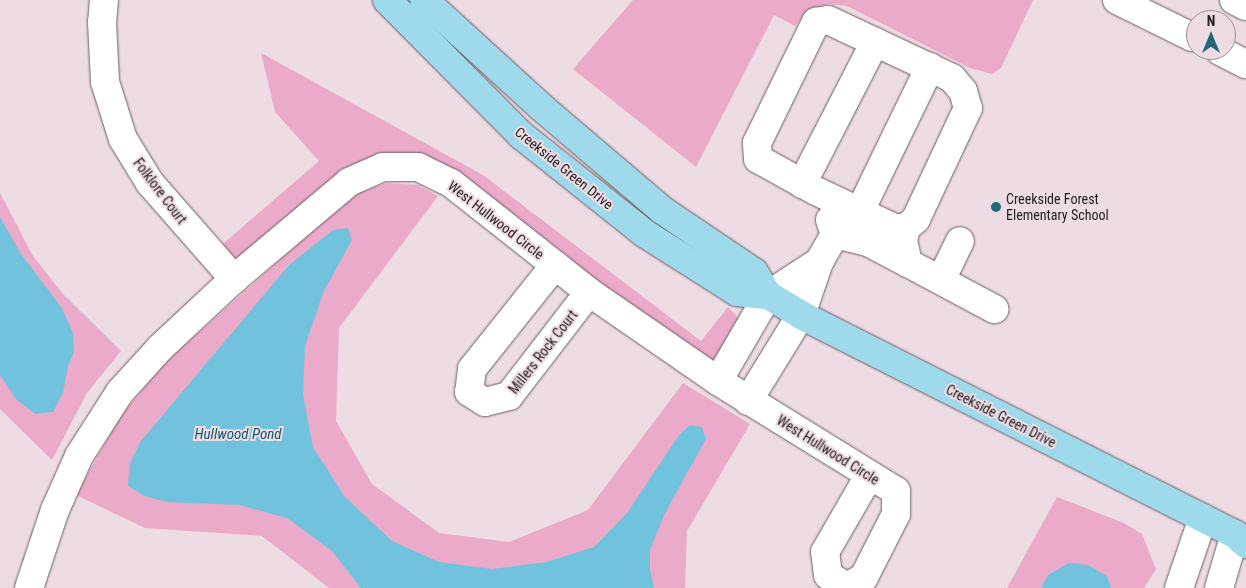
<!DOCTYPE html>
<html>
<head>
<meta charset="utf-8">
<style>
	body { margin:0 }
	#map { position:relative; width:1246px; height:588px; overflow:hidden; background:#eddce3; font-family:"Roboto Condensed",sans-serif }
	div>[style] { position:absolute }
	.green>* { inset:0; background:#ecaaca }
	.water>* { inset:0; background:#71c3dd }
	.roads { filter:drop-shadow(0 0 1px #6c5e64) drop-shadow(0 0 1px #6c5e64) }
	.minor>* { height:28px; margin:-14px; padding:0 14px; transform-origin:14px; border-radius:14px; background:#fff }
	.major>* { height:28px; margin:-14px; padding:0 14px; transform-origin:14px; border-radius:14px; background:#9edaec }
	.dots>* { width:14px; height:14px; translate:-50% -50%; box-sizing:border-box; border:2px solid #eddce3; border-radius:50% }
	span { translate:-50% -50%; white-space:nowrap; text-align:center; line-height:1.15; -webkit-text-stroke:4px #eddce3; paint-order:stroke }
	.street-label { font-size:14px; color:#262023 }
	.poi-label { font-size:14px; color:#262023 }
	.left { translate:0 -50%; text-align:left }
	.water-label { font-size:15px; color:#175a6d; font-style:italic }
	.north { position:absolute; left:1186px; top:10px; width:50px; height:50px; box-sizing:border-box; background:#eddce3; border:1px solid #9d9196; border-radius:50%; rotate:0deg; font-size:14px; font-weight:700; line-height:20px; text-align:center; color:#262023 }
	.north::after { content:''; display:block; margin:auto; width:18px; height:22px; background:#246679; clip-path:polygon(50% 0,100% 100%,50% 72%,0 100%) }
</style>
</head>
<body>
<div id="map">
	<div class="green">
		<i style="clip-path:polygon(633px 0,1033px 0,1001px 68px,992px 74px,970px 68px,847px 6px,828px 4px,809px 10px,795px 26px,774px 15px,696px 167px,573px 69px)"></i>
		<i style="clip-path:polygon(261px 53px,483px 175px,701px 341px,728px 307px,743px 323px,725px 353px,714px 361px,696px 358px,398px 155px,249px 254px,235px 258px,218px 248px,319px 161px,275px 112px)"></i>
		<i style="clip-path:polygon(387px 183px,418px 185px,438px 196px,339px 328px,336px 421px,372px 484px,439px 533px,509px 542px,588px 510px,683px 383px,750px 424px,687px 531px,685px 588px,329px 588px,262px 536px,145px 528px,76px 495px,121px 415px,167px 361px,354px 194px)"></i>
		<i style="clip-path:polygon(0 193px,33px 256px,63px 294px,121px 351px,87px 393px,52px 460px,0 409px)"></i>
		<i style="clip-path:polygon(1057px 497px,1124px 523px,1142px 534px,1156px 569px,1144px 588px,1007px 588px)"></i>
	</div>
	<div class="water">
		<i style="clip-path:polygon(0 217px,21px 254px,62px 308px,73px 333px,74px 352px,68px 366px,63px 393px,53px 412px,35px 414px,16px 399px,0 375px)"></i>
		<i style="clip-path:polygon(348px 228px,352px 240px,323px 293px,305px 346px,303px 394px,313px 447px,345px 497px,392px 541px,439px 562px,492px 569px,546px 562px,594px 547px,627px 513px,679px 435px,690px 425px,702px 427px,706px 439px,664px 515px,650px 550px,650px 570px,654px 588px,361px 588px,332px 551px,287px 518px,239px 505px,167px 502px,144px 496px,128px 486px,130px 463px,141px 441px,289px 265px,333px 230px)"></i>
		<i style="clip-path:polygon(1069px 563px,1088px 565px,1107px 576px,1111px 588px,1041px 588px,1048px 575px)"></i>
	</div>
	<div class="roads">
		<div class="minor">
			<i style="left:104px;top:0;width:22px;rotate:95deg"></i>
			<i style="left:102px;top:22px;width:60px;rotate:87.1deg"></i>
			<i style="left:105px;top:82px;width:60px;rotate:72.5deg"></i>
			<i style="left:123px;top:139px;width:52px;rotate:58.5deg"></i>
			<i style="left:150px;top:183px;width:128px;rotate:48.8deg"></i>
			<i style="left:1117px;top:0;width:84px;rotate:26.3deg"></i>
			<i style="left:1234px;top:0;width:13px;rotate:27deg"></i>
			<i style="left:828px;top:20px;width:137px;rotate:25.1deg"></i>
			<i style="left:952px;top:78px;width:17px;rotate:50deg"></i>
			<i style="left:963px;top:91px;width:18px;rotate:74deg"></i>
			<i style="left:968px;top:108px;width:123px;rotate:115.1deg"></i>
			<i style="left:916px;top:219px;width:13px;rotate:138deg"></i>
			<i style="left:906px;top:228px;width:12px;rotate:180deg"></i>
			<i style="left:894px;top:228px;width:86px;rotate:-154.6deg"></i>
			<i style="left:816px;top:191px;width:66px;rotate:-151.1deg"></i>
			<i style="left:758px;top:159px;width:16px;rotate:-94deg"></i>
			<i style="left:757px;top:143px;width:135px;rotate:-64deg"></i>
			<i style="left:816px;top:22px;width:12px;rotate:-9deg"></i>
			<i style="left:1220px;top:51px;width:29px;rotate:27deg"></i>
			<i style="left:802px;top:184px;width:160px;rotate:-62.8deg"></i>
			<i style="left:830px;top:220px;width:15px;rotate:70deg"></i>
			<i style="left:835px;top:234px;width:36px;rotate:14deg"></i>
			<i style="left:870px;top:243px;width:43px;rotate:27.8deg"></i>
			<i style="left:906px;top:228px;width:13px;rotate:103deg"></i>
			<i style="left:903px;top:241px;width:23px;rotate:77deg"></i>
			<i style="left:908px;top:263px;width:98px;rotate:28.1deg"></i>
			<i style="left:555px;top:265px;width:133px;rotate:128.6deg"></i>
			<i style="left:472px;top:369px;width:23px;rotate:97deg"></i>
			<i style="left:469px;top:392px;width:19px;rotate:32deg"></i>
			<i style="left:485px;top:402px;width:25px;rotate:-14deg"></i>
			<i style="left:509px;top:396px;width:131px;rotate:-52.4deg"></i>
			<i style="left:941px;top:280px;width:43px;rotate:-64deg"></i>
			<i style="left:718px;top:381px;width:99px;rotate:-59.8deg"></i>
			<i style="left:768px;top:295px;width:61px;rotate:-32.9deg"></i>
			<i style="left:748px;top:401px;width:101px;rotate:-58.4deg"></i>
			<i style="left:801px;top:315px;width:56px;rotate:-71.2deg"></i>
			<i style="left:819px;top:262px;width:32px;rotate:-60deg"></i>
			<i style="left:835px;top:234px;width:34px;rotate:-43deg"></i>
			<i style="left:860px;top:211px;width:160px;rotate:-64.1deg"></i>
			<i style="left:29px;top:588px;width:82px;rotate:-71.6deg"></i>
			<i style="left:55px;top:510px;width:59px;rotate:-66deg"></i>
			<i style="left:79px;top:456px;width:76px;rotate:-57.4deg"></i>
			<i style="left:120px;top:392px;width:61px;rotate:-47.7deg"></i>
			<i style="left:161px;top:347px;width:100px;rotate:-43deg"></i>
			<i style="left:234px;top:279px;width:150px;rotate:-40.1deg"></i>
			<i style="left:349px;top:182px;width:37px;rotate:-24deg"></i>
			<i style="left:383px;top:167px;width:35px"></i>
			<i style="left:418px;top:167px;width:37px;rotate:26deg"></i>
			<i style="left:451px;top:183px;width:176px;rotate:38.3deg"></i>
			<i style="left:589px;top:292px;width:157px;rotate:34.6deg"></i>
			<i style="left:718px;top:381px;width:209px;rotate:31.7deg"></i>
			<i style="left:896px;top:491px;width:23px;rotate:90deg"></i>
			<i style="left:896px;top:514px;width:71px;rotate:116.9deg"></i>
			<i style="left:864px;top:577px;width:20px;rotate:150deg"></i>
			<i style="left:847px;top:587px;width:22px;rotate:-148deg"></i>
			<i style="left:828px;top:575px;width:23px;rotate:-97deg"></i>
			<i style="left:825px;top:552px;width:74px;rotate:-60deg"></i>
			<i style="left:862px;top:488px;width:15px;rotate:-48deg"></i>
			<i style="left:1179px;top:588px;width:74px;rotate:-71.1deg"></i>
			<i style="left:1219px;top:588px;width:56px;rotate:-73.5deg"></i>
		</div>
		<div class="major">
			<i style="left:387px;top:0;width:190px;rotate:45.2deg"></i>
			<i style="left:521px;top:135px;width:157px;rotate:38.5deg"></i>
			<i style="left:644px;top:233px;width:110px;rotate:32.4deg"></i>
			<i style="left:737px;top:292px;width:31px;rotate:6deg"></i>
			<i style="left:768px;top:295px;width:39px;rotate:31deg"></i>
			<i style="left:801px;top:315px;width:486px;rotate:26.8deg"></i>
			<i style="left:1235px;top:534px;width:15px;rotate:42deg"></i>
			<i style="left:424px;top:0;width:159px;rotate:42.4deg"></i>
			<i style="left:541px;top:107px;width:159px;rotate:40.4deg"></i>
			<i style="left:662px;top:210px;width:111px;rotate:34deg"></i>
			<i style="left:754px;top:272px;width:27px;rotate:59deg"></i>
		</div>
	</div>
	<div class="dots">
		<i style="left:996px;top:207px;background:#246679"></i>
	</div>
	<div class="street-label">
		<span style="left:564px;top:168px;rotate:39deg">Creekside Green Drive</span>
		<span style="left:160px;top:191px;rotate:53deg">Folklore Court</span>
		<span style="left:496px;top:220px;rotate:38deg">West Hullwood Circle</span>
		<span style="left:543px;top:352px;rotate:-52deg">Millers Rock Court</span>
		<span style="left:1001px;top:416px;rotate:27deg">Creekside Green Drive</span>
		<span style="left:828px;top:450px;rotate:32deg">West Hullwood Circle</span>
	</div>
	<div class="poi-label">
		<span class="left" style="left:1006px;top:207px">Creekside Forest<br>Elementary School</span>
	</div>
	<div class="water-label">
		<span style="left:238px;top:435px">Hullwood Pond</span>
	</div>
	<div class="north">N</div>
</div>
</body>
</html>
